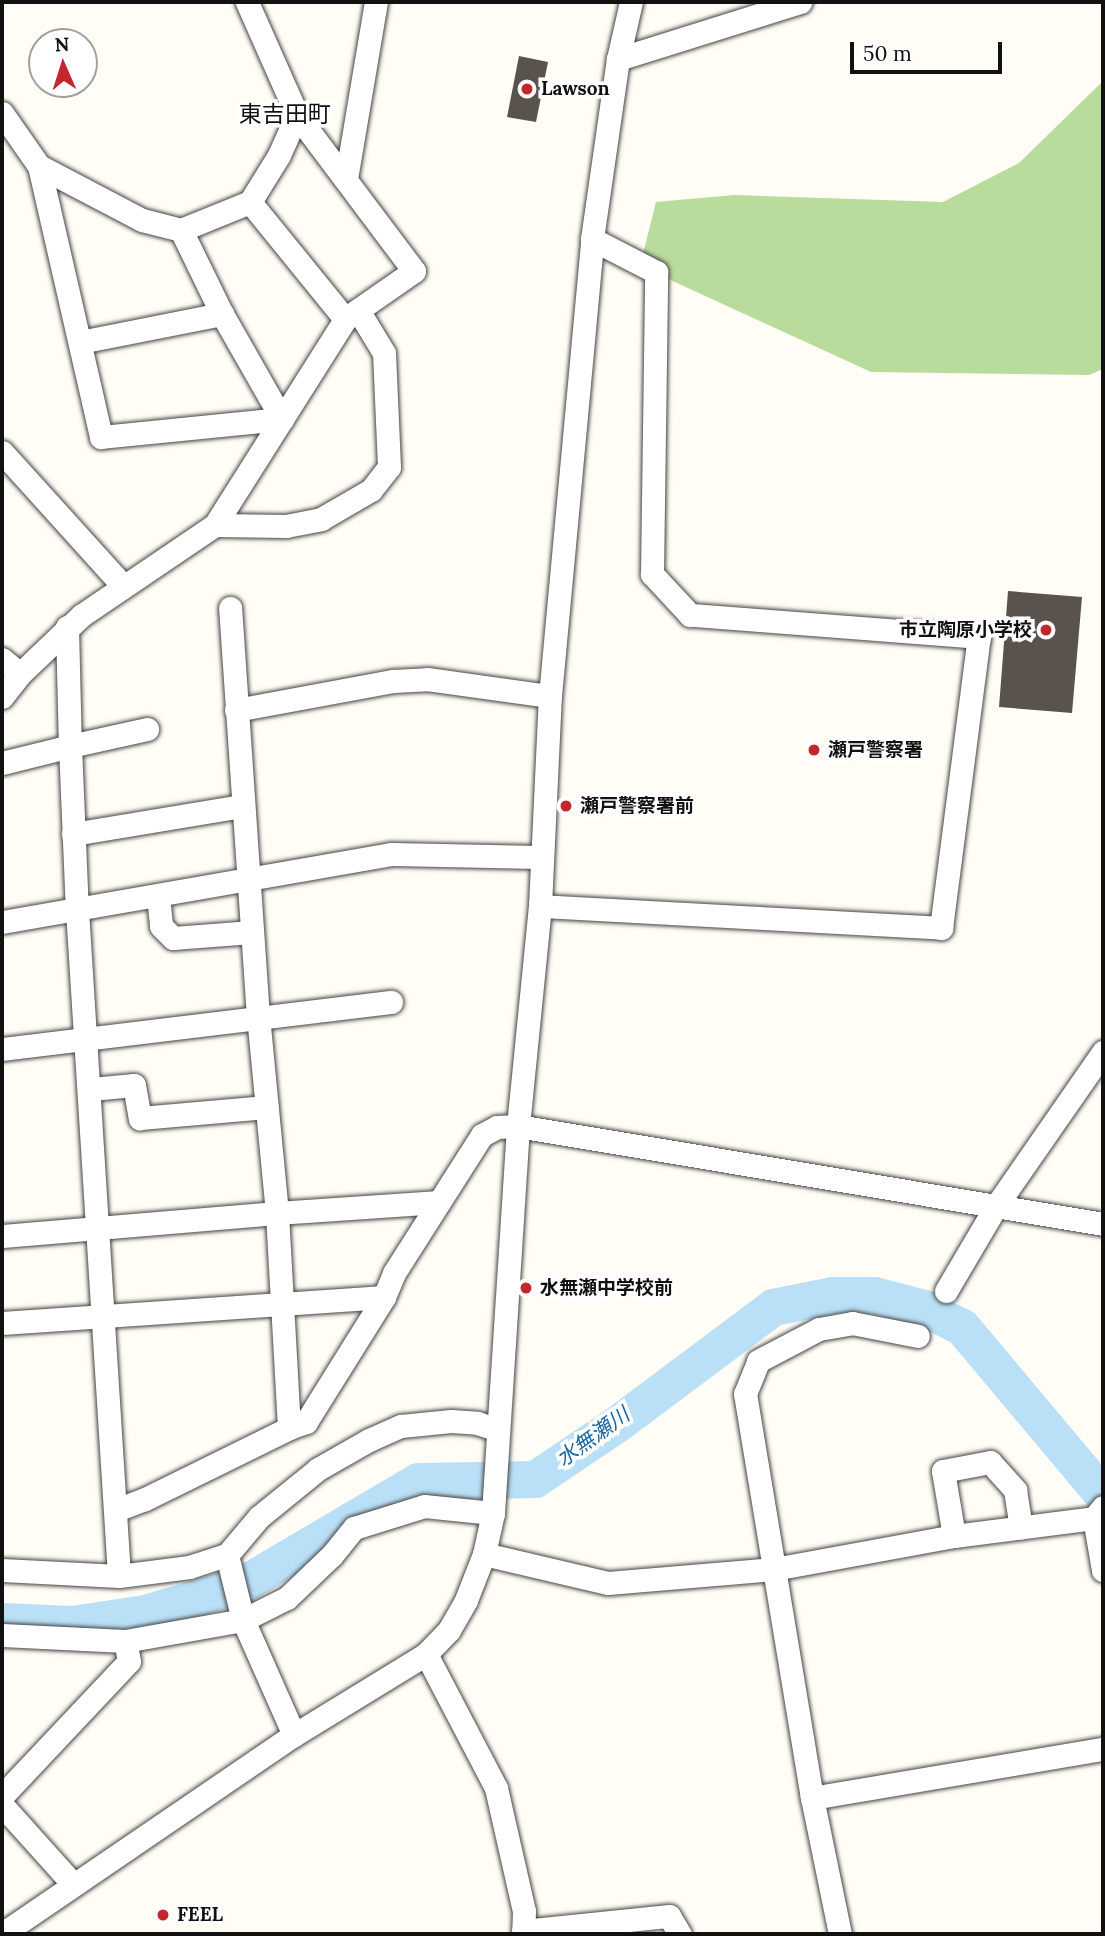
<!DOCTYPE html>
<html>
<head>
<meta charset="utf-8">
<style>
	body { margin:0 }
	#map { position:relative; width:1105px; height:1936px; overflow:hidden; background:#fffdf5; font-family:Lora,"Noto Sans JP",serif }
	div>[style] { position:absolute }
	.forest>* { inset:0; background:#b9dc9c }
	.river>* { height:37px; margin:-18.5px; padding:0 18.5px; transform-origin:18.5px; border-radius:18.5px; background:#b9e0f7 }
	.building>* { inset:0; background:#5a524d }
	.roads { filter:drop-shadow(0 0 2px #444) drop-shadow(0 0 2px #444) }
	.minor>* { height:23px; margin:-11.5px; padding:0 11.5px; transform-origin:11.5px; border-radius:11.5px; background:#fff }
	.dots>* { width:19px; height:19px; translate:-50% -50%; box-sizing:border-box; border:4px solid #fff; border-radius:50% }
	span { translate:-50% -50%; white-space:nowrap; text-align:center; line-height:1.15; -webkit-text-stroke:7px #fff; paint-order:stroke }
	.poi-label { font-size:19px; color:#111; font-weight:700 }
	.left { translate:0 -50%; text-align:left }
	.right { translate:-100% -50%; text-align:right }
	.water-label { font-size:21px; color:#1768a6; font-style:italic }
	.quarter-label { font-size:23px; color:#111 }
	.frame { position:absolute; inset:0; border:4px solid #111; pointer-events:none }
	.north { position:absolute; left:28px; top:28px; width:70px; height:70px; box-sizing:border-box; background:#fff; border:2px solid #a0a0a0; border-radius:50%; rotate:357deg; font-size:19px; font-weight:700; line-height:28px; text-align:center; color:#111 }
	.north::after { content:''; display:block; margin:auto; width:24px; height:32px; background:#c4262e; clip-path:polygon(50% 0,100% 100%,50% 72%,0 100%) }
	.scale { position:absolute; left:850px; top:42px; width:152px; height:32px; box-sizing:border-box; border:4px solid #111; border-top:0; padding-left:9px; font-size:21px; line-height:24px; white-space:nowrap; color:#111; -webkit-text-stroke:5px #fff; paint-order:stroke }
</style>
</head>
<body>
<div id="map">
	<div class="forest">
		<i style="clip-path:polygon(1103px 81px,1103px 369px,1089px 375px,871px 372px,640px 266px,656px 202px,734px 195px,943px 202px,1019px 163px)"></i>
	</div>
	<div class="river">
		<i style="left:2px;top:1621px;width:70px;rotate:2.5deg"></i>
		<i style="left:72px;top:1624px;width:74px;rotate:-8.6deg"></i>
		<i style="left:145px;top:1613px;width:102px;rotate:-16.5deg"></i>
		<i style="left:243px;top:1584px;width:203px;rotate:-30.5deg"></i>
		<i style="left:418px;top:1481px;width:117px;rotate:-1deg"></i>
		<i style="left:535px;top:1479px;width:100px;rotate:-34deg"></i>
		<i style="left:618px;top:1423px;width:194px;rotate:-36.8deg"></i>
		<i style="left:773px;top:1307px;width:60px;rotate:-11.5deg"></i>
		<i style="left:832px;top:1295px;width:42px"></i>
		<i style="left:874px;top:1295px;width:52px;rotate:14.6deg"></i>
		<i style="left:924px;top:1308px;width:42px;rotate:26.6deg"></i>
		<i style="left:962px;top:1327px;width:219px;rotate:50deg"></i>
	</div>
	<div class="building">
		<i style="clip-path:polygon(519px 56px,548px 62px,536px 122px,507px 117px)"></i>
		<i style="clip-path:polygon(1008px 591px,1082px 597px,1072px 713px,999px 707px)"></i>
	</div>
	<div class="roads">
		<div class="minor">
			<i style="left:618px;top:59px;width:191px;rotate:-17.4deg"></i>
			<i style="left:2px;top:113px;width:65px;rotate:55.1deg"></i>
			<i style="left:39px;top:166px;width:116px;rotate:27.7deg"></i>
			<i style="left:142px;top:220px;width:40px;rotate:14.4deg"></i>
			<i style="left:181px;top:230px;width:74px;rotate:-22.1deg"></i>
			<i style="left:250px;top:202px;width:55px;rotate:-58.3deg"></i>
			<i style="left:279px;top:155px;width:44px;rotate:-65.8deg"></i>
			<i style="left:39px;top:166px;width:278px;rotate:77.1deg"></i>
			<i style="left:101px;top:437px;width:182px;rotate:-5.7deg"></i>
			<i style="left:346px;top:179px;width:180px;rotate:-80.4deg"></i>
			<i style="left:250px;top:202px;width:151px;rotate:50.9deg"></i>
			<i style="left:181px;top:230px;width:93px;rotate:64deg"></i>
			<i style="left:222px;top:314px;width:121px;rotate:60.3deg"></i>
			<i style="left:80px;top:342px;width:145px;rotate:-11.2deg"></i>
			<i style="left:2px;top:452px;width:181px;rotate:47.9deg"></i>
			<i style="left:215px;top:525px;width:71px;rotate:0.8deg"></i>
			<i style="left:286px;top:526px;width:36px;rotate:-11deg"></i>
			<i style="left:321px;top:519px;width:58px;rotate:-30.1deg"></i>
			<i style="left:371px;top:490px;width:29px;rotate:-52deg"></i>
			<i style="left:389px;top:467px;width:114px;rotate:-92.5deg"></i>
			<i style="left:384px;top:353px;width:50px;rotate:-121.2deg"></i>
			<i style="left:67px;top:627px;width:119px;rotate:88.6deg"></i>
			<i style="left:70px;top:746px;width:79px;rotate:-12.4deg"></i>
			<i style="left:2px;top:659px;width:23px;rotate:40deg"></i>
			<i style="left:20px;top:674px;width:86px;rotate:-43.6deg"></i>
			<i style="left:82px;top:615px;width:161px;rotate:-34.1deg"></i>
			<i style="left:215px;top:525px;width:244px;rotate:-57.7deg"></i>
			<i style="left:345px;top:319px;width:84px;rotate:-34.8deg"></i>
			<i style="left:414px;top:271px;width:195px;rotate:-126.9deg"></i>
			<i style="left:297px;top:115px;width:124px;rotate:-113.9deg"></i>
			<i style="left:2px;top:697px;width:29px;rotate:-52deg"></i>
			<i style="left:236px;top:710px;width:160px;rotate:-10.5deg"></i>
			<i style="left:393px;top:681px;width:34px;rotate:-3deg"></i>
			<i style="left:427px;top:679px;width:124px;rotate:7.9deg"></i>
			<i style="left:2px;top:763px;width:70px;rotate:-14deg"></i>
			<i style="left:70px;top:746px;width:164px;rotate:87.6deg"></i>
			<i style="left:77px;top:910px;width:667px;rotate:86.39deg"></i>
			<i style="left:73px;top:834px;width:171px;rotate:-9.4deg"></i>
			<i style="left:158px;top:896px;width:30px;rotate:84deg"></i>
			<i style="left:161px;top:926px;width:17px;rotate:45deg"></i>
			<i style="left:173px;top:938px;width:79px;rotate:-4.3deg"></i>
			<i style="left:540px;top:906px;width:402px;rotate:3.1deg"></i>
			<i style="left:941px;top:928px;width:293px;rotate:-82.6deg"></i>
			<i style="left:979px;top:637px;width:290px;rotate:-175.6deg"></i>
			<i style="left:690px;top:615px;width:56px;rotate:-132.8deg"></i>
			<i style="left:652px;top:574px;width:302px;rotate:-89.2deg"></i>
			<i style="left:656px;top:272px;width:72px;rotate:-152.7deg"></i>
			<i style="left:2px;top:922px;width:396px;rotate:-9.9deg"></i>
			<i style="left:392px;top:854px;width:147px;rotate:1.2deg"></i>
			<i style="left:2px;top:1049px;width:392px;rotate:-6.9deg"></i>
			<i style="left:91px;top:1089px;width:43px;rotate:-5.3deg"></i>
			<i style="left:134px;top:1085px;width:34px;rotate:80deg"></i>
			<i style="left:140px;top:1118px;width:127px;rotate:-5deg"></i>
			<i style="left:2px;top:1236px;width:276px;rotate:-4.8deg"></i>
			<i style="left:277px;top:1213px;width:197px;rotate:-95.5deg"></i>
			<i style="left:258px;top:1017px;width:410px;rotate:-93.9deg"></i>
			<i style="left:946px;top:1291px;width:99px;rotate:-59.5deg"></i>
			<i style="left:996px;top:1206px;width:188px;rotate:-55.2deg"></i>
			<i style="left:2px;top:1323px;width:383px;rotate:-3.9deg"></i>
			<i style="left:384px;top:1297px;width:26px;rotate:-67deg"></i>
			<i style="left:394px;top:1273px;width:164px;rotate:-57.5deg"></i>
			<i style="left:482px;top:1135px;width:17px;rotate:-28deg"></i>
			<i style="left:497px;top:1127px;width:21px;rotate:-3deg"></i>
			<i style="left:518px;top:1126px;width:593px;rotate:9.51deg"></i>
			<i style="left:289px;top:1428px;width:18px;rotate:-19deg"></i>
			<i style="left:306px;top:1422px;width:147px;rotate:-58deg"></i>
			<i style="left:116px;top:1510px;width:31px;rotate:-21deg"></i>
			<i style="left:145px;top:1499px;width:161px;rotate:-26.2deg"></i>
			<i style="left:289px;top:1428px;width:215px;rotate:-93.2deg"></i>
			<i style="left:277px;top:1213px;width:162px;rotate:-3.9deg"></i>
			<i style="left:1094px;top:1518px;width:53px;rotate:80.2deg"></i>
			<i style="left:954px;top:1536px;width:66px;rotate:-99.6deg"></i>
			<i style="left:943px;top:1471px;width:48px;rotate:-10.8deg"></i>
			<i style="left:990px;top:1462px;width:38px;rotate:48deg"></i>
			<i style="left:1015px;top:1490px;width:38px;rotate:81deg"></i>
			<i style="left:484px;top:1554px;width:127px;rotate:13.2deg"></i>
			<i style="left:608px;top:1583px;width:167px;rotate:-4.8deg"></i>
			<i style="left:774px;top:1569px;width:183px;rotate:-10.4deg"></i>
			<i style="left:954px;top:1536px;width:141px;rotate:-7.3deg"></i>
			<i style="left:1094px;top:1518px;width:14px;rotate:-51deg"></i>
			<i style="left:227px;top:1555px;width:67px;rotate:76.2deg"></i>
			<i style="left:243px;top:1620px;width:126px;rotate:66.1deg"></i>
			<i style="left:2px;top:1570px;width:117px;rotate:2.9deg"></i>
			<i style="left:119px;top:1576px;width:71px;rotate:-7.3deg"></i>
			<i style="left:189px;top:1567px;width:40px;rotate:-18deg"></i>
			<i style="left:227px;top:1555px;width:50px;rotate:-49.9deg"></i>
			<i style="left:259px;top:1517px;width:76px;rotate:-39.1deg"></i>
			<i style="left:318px;top:1469px;width:59px;rotate:-29.6deg"></i>
			<i style="left:369px;top:1440px;width:35px;rotate:-24deg"></i>
			<i style="left:401px;top:1426px;width:50px;rotate:-5.7deg"></i>
			<i style="left:451px;top:1421px;width:26px;rotate:4deg"></i>
			<i style="left:477px;top:1423px;width:20px;rotate:18deg"></i>
			<i style="left:2px;top:1635px;width:123px;rotate:2.8deg"></i>
			<i style="left:125px;top:1641px;width:120px;rotate:-10.1deg"></i>
			<i style="left:243px;top:1620px;width:49px;rotate:-26.6deg"></i>
			<i style="left:287px;top:1598px;width:62px;rotate:-43.7deg"></i>
			<i style="left:332px;top:1555px;width:35px;rotate:-51deg"></i>
			<i style="left:354px;top:1528px;width:73px;rotate:-17.4deg"></i>
			<i style="left:424px;top:1506px;width:69px;rotate:5.8deg"></i>
			<i style="left:426px;top:1654px;width:151px;rotate:62.4deg"></i>
			<i style="left:496px;top:1788px;width:126px;rotate:77.2deg"></i>
			<i style="left:524px;top:1911px;width:23px;rotate:92deg"></i>
			<i style="left:2px;top:1796px;width:185px;rotate:-46.7deg"></i>
			<i style="left:129px;top:1661px;width:20px;rotate:-101deg"></i>
			<i style="left:812px;top:1798px;width:295px;rotate:-9.6deg"></i>
			<i style="left:2px;top:1805px;width:105px;rotate:48.1deg"></i>
			<i style="left:523px;top:1931px;width:147px;rotate:-5.9deg"></i>
			<i style="left:669px;top:1916px;width:21px;rotate:59deg"></i>
			<i style="left:2px;top:1934px;width:353px;rotate:-34.3deg"></i>
			<i style="left:294px;top:1735px;width:155px;rotate:-31.5deg"></i>
			<i style="left:426px;top:1654px;width:33px;rotate:-46deg"></i>
			<i style="left:449px;top:1630px;width:34px;rotate:-60deg"></i>
			<i style="left:466px;top:1600px;width:49px;rotate:-68.6deg"></i>
			<i style="left:484px;top:1554px;width:42px;rotate:-77.6deg"></i>
			<i style="left:493px;top:1513px;width:388px;rotate:-86.3deg"></i>
			<i style="left:518px;top:1126px;width:221px;rotate:-84.3deg"></i>
			<i style="left:540px;top:906px;width:210px;rotate:-87.3deg"></i>
			<i style="left:550px;top:696px;width:459px;rotate:-84.7deg"></i>
			<i style="left:592px;top:239px;width:182px;rotate:-81.8deg"></i>
			<i style="left:618px;top:59px;width:58px;rotate:-77.2deg"></i>
			<i style="left:840px;top:1934px;width:139px;rotate:-101.6deg"></i>
			<i style="left:812px;top:1798px;width:410px;rotate:-99.4deg"></i>
			<i style="left:745px;top:1394px;width:35px;rotate:-68deg"></i>
			<i style="left:758px;top:1361px;width:69px;rotate:-27.7deg"></i>
			<i style="left:819px;top:1329px;width:34px;rotate:-10deg"></i>
			<i style="left:852px;top:1323px;width:67px;rotate:11.1deg"></i>
		</div>
	</div>
	<div class="dots">
		<i style="left:527px;top:89px;background:#c4262e"></i>
		<i style="left:1046px;top:630px;background:#c4262e"></i>
		<i style="left:814px;top:750px;background:#c4262e"></i>
		<i style="left:566px;top:806px;background:#c4262e"></i>
		<i style="left:526px;top:1288px;background:#c4262e"></i>
		<i style="left:163px;top:1915px;background:#c4262e"></i>
	</div>
	<div class="poi-label">
		<span class="left" style="left:541px;top:89px">Lawson</span>
		<span class="right" style="left:1032px;top:630px">市立陶原小学校</span>
		<span class="left" style="left:828px;top:750px">瀬戸警察署</span>
		<span class="left" style="left:580px;top:806px">瀬戸警察署前</span>
		<span class="left" style="left:540px;top:1288px">水無瀬中学校前</span>
		<span class="left" style="left:177px;top:1915px">FEEL</span>
	</div>
	<div class="water-label">
		<span style="left:593px;top:1437px;rotate:-36deg">水無瀬川</span>
	</div>
	<div class="quarter-label">
		<span style="left:285px;top:114px">東吉田町</span>
	</div>
	<div class="frame"></div>
	<div class="north">N</div>
	<div class="scale">50 m</div>
</div>
</body>
</html>
